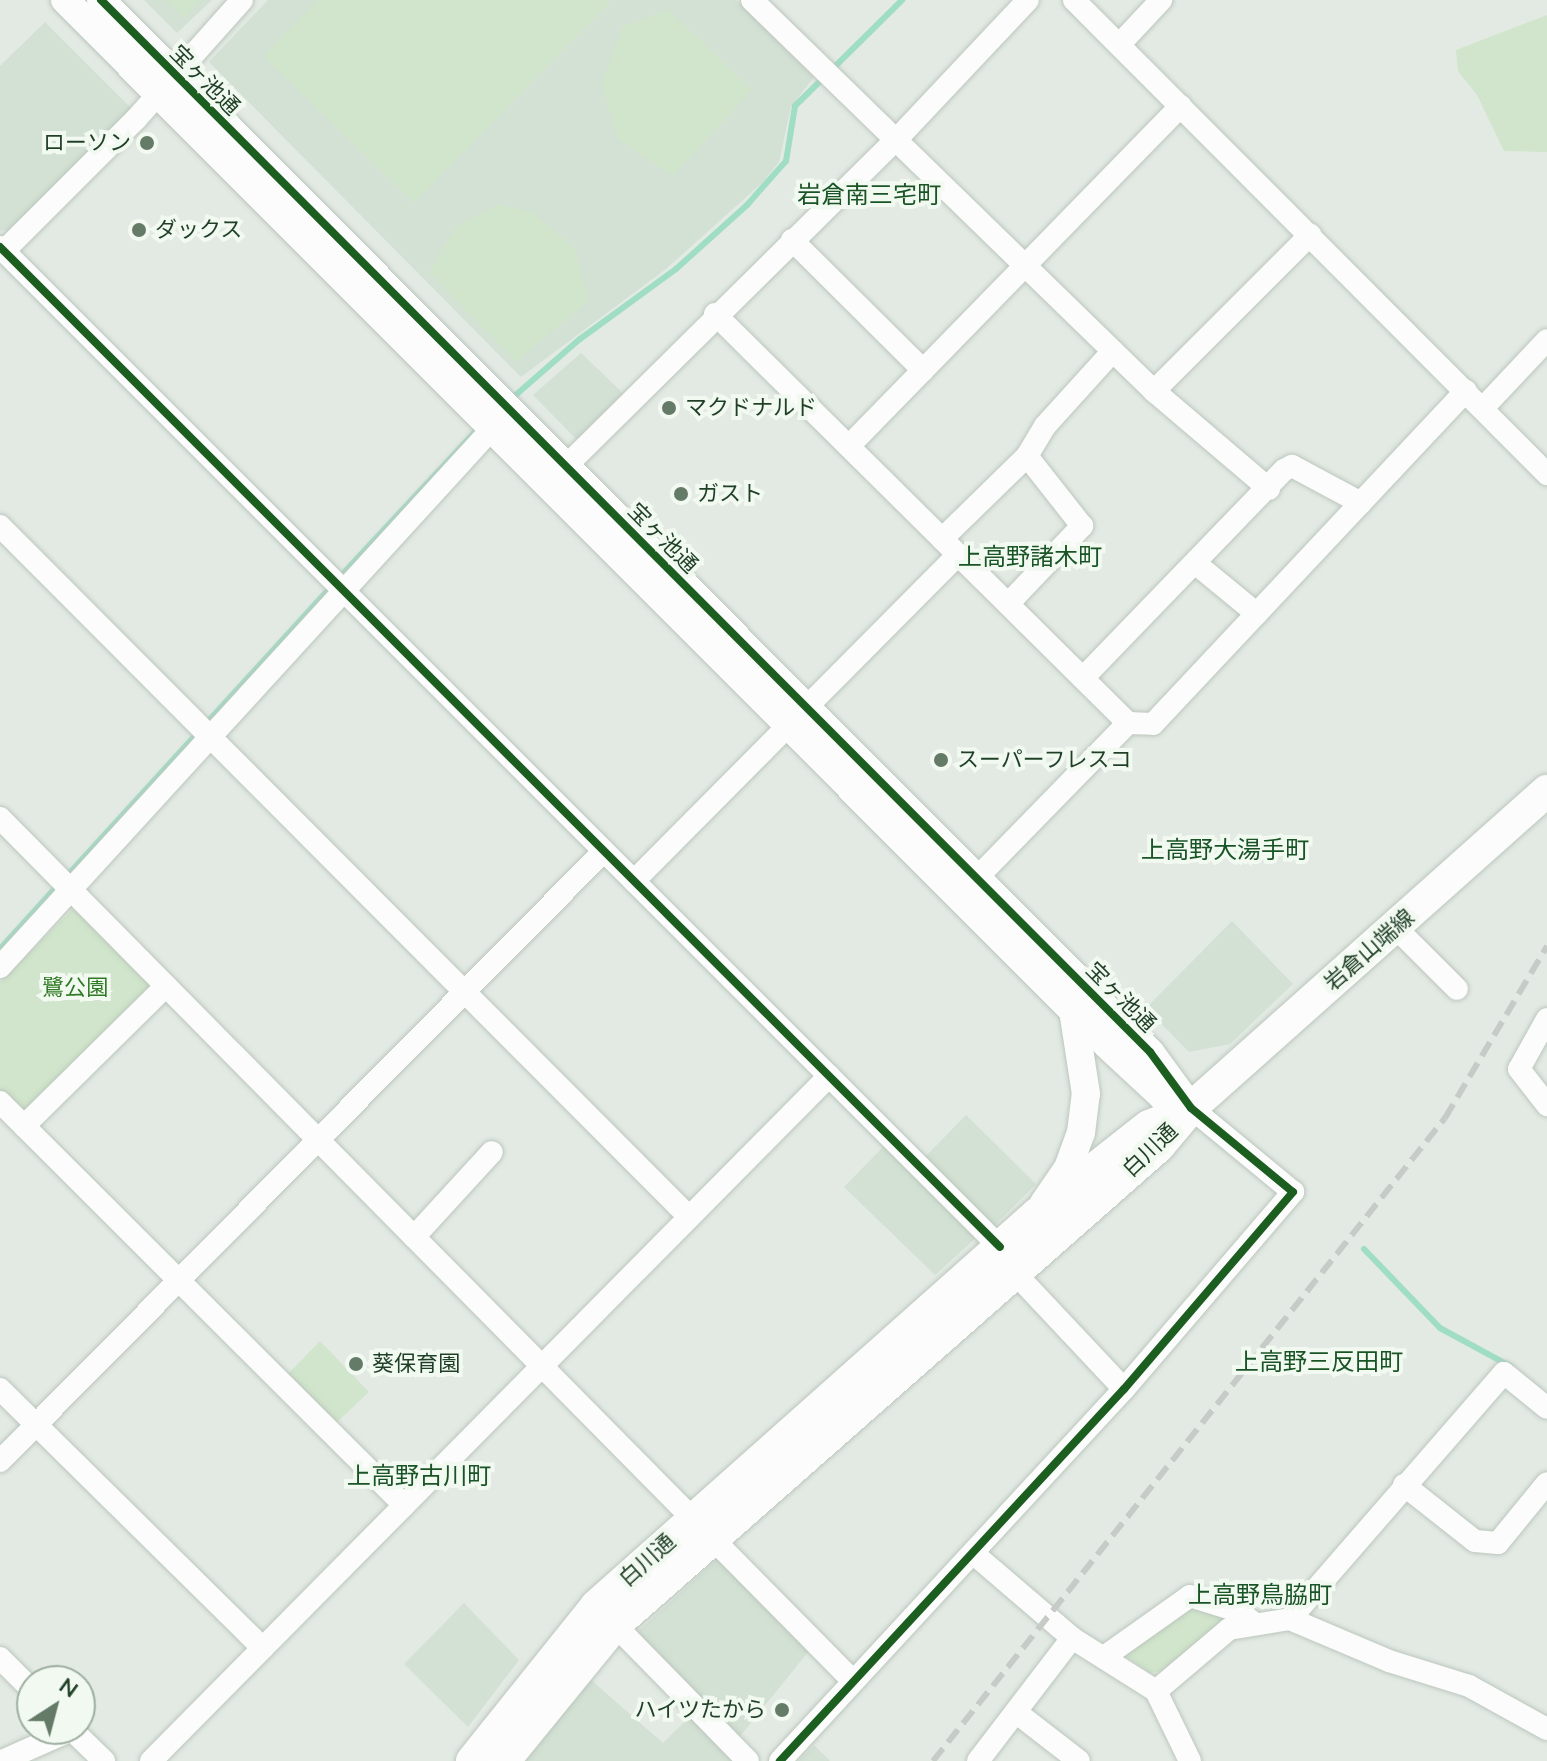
<!DOCTYPE html>
<html>
<head>
<meta charset="utf-8">
<style>
	body { margin:0 }
	#map { position:relative; width:1547px; height:1761px; overflow:hidden; background:#e3eae4; font-family:Mulish,"Noto Sans JP",sans-serif }
	div>[style] { position:absolute }
	.built>* { inset:0; background:#d3e0d4 }
	.green>* { inset:0; background:#d0e5cb }
	.stream>* { height:6px; margin:-3px; padding:0 3px; transform-origin:3px; border-radius:3px; background:#9fddc5 }
	.roads { filter:drop-shadow(0 0 2px #bcc7bd) drop-shadow(0 0 2px #bcc7bd) }
	.minor>* { height:22px; margin:-11px; padding:0 11px; transform-origin:11px; border-radius:11px; background:#fbfcfb }
	.tertiary>* { height:28px; margin:-14px; padding:0 14px; transform-origin:14px; border-radius:14px; background:#fbfcfb }
	.secondary>* { height:32px; margin:-16px; padding:0 16px; transform-origin:16px; border-radius:16px; background:#fbfcfb }
	.rail>* { height:6px; margin-top:-3px; transform-origin:0; background:repeating-linear-gradient(90deg,#c6cbc7 0 16px,transparent 0 24px) }
	.cycleway>* { height:8px; margin:-4px; padding:0 4px; transform-origin:4px; border-radius:4px; background:#1b5e20 }
	.dots>* { width:22px; height:22px; translate:-50% -50%; box-sizing:border-box; border:4px solid #f2f9f1; border-radius:50% }
	span { translate:-50% -50%; white-space:nowrap; text-align:center; line-height:1.15; -webkit-text-stroke:8px #f2f9f1; paint-order:stroke }
	.street-label { font-size:22px; color:#1f3f26 }
	.poi-label { font-size:22px; color:#1f3f26 }
	.right { translate:-100% -50%; text-align:right }
	.left { translate:0 -50%; text-align:left }
	.park-label { font-size:22px; color:#307b25 }
	.neighbourhood-label { font-size:24px; color:#195426 }
	.north { position:absolute; left:16px; top:1665px; width:80px; height:80px; box-sizing:border-box; background:#f2f9f1; border:2px solid #9eafa0; border-radius:50%; rotate:36deg; font-size:22px; font-weight:700; line-height:32px; text-align:center; color:#1f3f26 }
	.north::after { content:''; display:block; margin:auto; width:28px; height:36px; background:#647b68; clip-path:polygon(50% 0,100% 100%,50% 72%,0 100%) }
</style>
</head>
<body>
<div id="map">
	<div class="built">
		<i style="clip-path:polygon(144px 0,212px 0,177px 33px)"></i>
		<i style="clip-path:polygon(268px 0,736px 0,814px 77px,791px 107px,779px 162px,763px 182px,666px 269px,521px 377px,209px 62px)"></i>
		<i style="clip-path:polygon(45px 22px,133px 110px,8px 230px,0 231px,0 66px)"></i>
		<i style="clip-path:polygon(581px 353px,625px 395px,580px 443px,533px 395px)"></i>
		<i style="clip-path:polygon(1232px 921px,1293px 984px,1230px 1044px,1189px 1052px,1146px 1008px)"></i>
		<i style="clip-path:polygon(966px 1115px,1036px 1184px,993px 1227px,923px 1159px)"></i>
		<i style="clip-path:polygon(887px 1143px,978px 1236px,935px 1275px,844px 1187px)"></i>
		<i style="clip-path:polygon(722px 1555px,809px 1651px,737px 1740px,634px 1635px)"></i>
		<i style="clip-path:polygon(464px 1603px,519px 1660px,468px 1727px,404px 1664px)"></i>
		<i style="clip-path:polygon(590px 1679px,663px 1743px,690px 1716px,734px 1761px,526px 1761px)"></i>
		<i style="clip-path:polygon(814px 1745px,830px 1761px,798px 1761px)"></i>
	</div>
	<div class="green">
		<i style="clip-path:polygon(166px 0,201px 0,184px 18px)"></i>
		<i style="clip-path:polygon(318px 0,612px 0,414px 203px,263px 56px)"></i>
		<i style="clip-path:polygon(668px 9px,752px 90px,673px 176px,618px 139px,602px 84px,622px 27px)"></i>
		<i style="clip-path:polygon(1547px 15px,1547px 152px,1504px 151px,1477px 95px,1458px 71px,1456px 50px)"></i>
		<i style="clip-path:polygon(497px 205px,531px 211px,574px 248px,589px 300px,516px 362px,429px 272px,457px 225px)"></i>
		<i style="clip-path:polygon(81px 909px,152px 981px,151px 993px,31px 1113px,18px 1111px,0 1093px,0 982px,72px 910px)"></i>
		<i style="clip-path:polygon(320px 1341px,369px 1392px,335px 1424px,286px 1376px)"></i>
		<i style="clip-path:polygon(1190px 1604px,1224px 1614px,1226px 1620px,1170px 1669px,1150px 1673px,1127px 1657px,1127px 1651px)"></i>
	</div>
	<div class="stream">
		<i style="left:510px;top:400px;width:93px;rotate:-41.1deg"></i>
		<i style="left:580px;top:339px;width:119px;rotate:-36.1deg"></i>
		<i style="left:676px;top:269px;width:96px;rotate:-42deg"></i>
		<i style="left:747px;top:205px;width:59px;rotate:-48.4deg"></i>
		<i style="left:786px;top:161px;width:56px;rotate:-80.7deg"></i>
		<i style="left:795px;top:106px;width:151px;rotate:-44.7deg"></i>
		<i style="left:338px;top:579px;width:205px;rotate:-47deg"></i>
		<i style="left:66px;top:877px;width:393px;rotate:-47.6deg"></i>
		<i style="left:0;top:949px;width:86px;rotate:-47.8deg"></i>
		<i style="left:1364px;top:1249px;width:110px;rotate:46.1deg"></i>
		<i style="left:1440px;top:1328px;width:80px;rotate:28.5deg"></i>
	</div>
	<div class="roads">
		<div class="minor">
			<i style="left:752px;top:0;width:561px;rotate:44.21deg"></i>
			<i style="left:1154px;top:391px;width:151px;rotate:40.4deg"></i>
			<i style="left:1074px;top:0;width:670px;rotate:45.06deg"></i>
			<i style="left:1119px;top:45px;width:62px;rotate:-47deg"></i>
			<i style="left:792px;top:240px;width:185px;rotate:44.8deg"></i>
			<i style="left:0;top:247px;width:1414px;rotate:45deg"></i>
			<i style="left:4px;top:251px;width:187px;rotate:-45deg"></i>
			<i style="left:136px;top:119px;width:159px;rotate:-48.3deg"></i>
			<i style="left:715px;top:314px;width:581px;rotate:44.72deg"></i>
			<i style="left:1128px;top:723px;width:25px;rotate:2deg"></i>
			<i style="left:1153px;top:724px;width:457px;rotate:-46.8deg"></i>
			<i style="left:1154px;top:391px;width:221px;rotate:-45deg"></i>
			<i style="left:1483px;top:408px;width:93px;rotate:-46.7deg"></i>
			<i style="left:849px;top:446px;width:475px;rotate:-45.7deg"></i>
			<i style="left:556px;top:476px;width:478px;rotate:-44.7deg"></i>
			<i style="left:896px;top:140px;width:192px;rotate:-46.7deg"></i>
			<i style="left:0;top:526px;width:976px;rotate:45.08deg"></i>
			<i style="left:942px;top:539px;width:119px;rotate:-44.3deg"></i>
			<i style="left:1027px;top:456px;width:35px;rotate:-59deg"></i>
			<i style="left:1045px;top:426px;width:101px;rotate:-47.8deg"></i>
			<i style="left:1195px;top:563px;width:80px;rotate:39.4deg"></i>
			<i style="left:1008px;top:604px;width:108px;rotate:-46.5deg"></i>
			<i style="left:1082px;top:526px;width:89px;rotate:-128.2deg"></i>
			<i style="left:1083px;top:678px;width:289px;rotate:-46deg"></i>
			<i style="left:1284px;top:470px;width:9px;rotate:-27deg"></i>
			<i style="left:1292px;top:466px;width:78px;rotate:28.2deg"></i>
			<i style="left:0;top:818px;width:1213px;rotate:45.33deg"></i>
			<i style="left:634px;top:881px;width:460px;rotate:-45.2deg"></i>
			<i style="left:967px;top:888px;width:231px;rotate:-45.7deg"></i>
			<i style="left:1396px;top:928px;width:86px;rotate:45deg"></i>
			<i style="left:0;top:967px;width:742px;rotate:-47.57deg"></i>
			<i style="left:1547px;top:1019px;width:57px;rotate:119.2deg"></i>
			<i style="left:1519px;top:1069px;width:46px;rotate:52.1deg"></i>
			<i style="left:0;top:1102px;width:571px;rotate:44.93deg"></i>
			<i style="left:24px;top:1126px;width:199px;rotate:-44.6deg"></i>
			<i style="left:414px;top:1237px;width:115px;rotate:-47.5deg"></i>
			<i style="left:1013px;top:1271px;width:162px;rotate:46.8deg"></i>
			<i style="left:0;top:1389px;width:369px;rotate:44.6deg"></i>
			<i style="left:0;top:1461px;width:858px;rotate:-45.28deg"></i>
			<i style="left:1404px;top:1485px;width:90px;rotate:38.3deg"></i>
			<i style="left:1475px;top:1541px;width:23px;rotate:5deg"></i>
			<i style="left:1498px;top:1543px;width:77px;rotate:-50.8deg"></i>
			<i style="left:974px;top:1554px;width:129px;rotate:40.6deg"></i>
			<i style="left:1072px;top:1638px;width:99px;rotate:32.2deg"></i>
			<i style="left:1156px;top:1691px;width:78px;rotate:64.1deg"></i>
			<i style="left:605px;top:1615px;width:204px;rotate:45.6deg"></i>
			<i style="left:1290px;top:1619px;width:326px;rotate:-49deg"></i>
			<i style="left:1504px;top:1373px;width:55px;rotate:39.1deg"></i>
			<i style="left:1104px;top:1657px;width:105px;rotate:-35.3deg"></i>
			<i style="left:1190px;top:1596px;width:50px;rotate:17.4deg"></i>
			<i style="left:1238px;top:1611px;width:20px;rotate:37deg"></i>
			<i style="left:0;top:1658px;width:45px;rotate:45deg"></i>
			<i style="left:1156px;top:1691px;width:96px;rotate:-40.3deg"></i>
			<i style="left:1229px;top:1629px;width:62px;rotate:-9.3deg"></i>
			<i style="left:1290px;top:1619px;width:108px;rotate:23deg"></i>
			<i style="left:1389px;top:1661px;width:84px;rotate:17.4deg"></i>
			<i style="left:1469px;top:1686px;width:89px;rotate:28.9deg"></i>
			<i style="left:1017px;top:1713px;width:78px;rotate:37.7deg"></i>
			<i style="left:71px;top:1729px;width:46px;rotate:44.1deg"></i>
			<i style="left:2px;top:1761px;width:77px;rotate:-23.9deg"></i>
			<i style="left:151px;top:1761px;width:964px;rotate:-45.29deg"></i>
			<i style="left:780px;top:1761px;width:507px;rotate:-47.24deg"></i>
			<i style="left:1124px;top:1389px;width:260px;rotate:-49.4deg"></i>
			<i style="left:1293px;top:1192px;width:132px;rotate:-140.5deg"></i>
			<i style="left:978px;top:1761px;width:155px;rotate:-52.6deg"></i>
		</div>
		<div class="tertiary">
			<i style="left:65px;top:0;width:1474px;rotate:45.08deg"></i>
			<i style="left:1106px;top:1044px;width:78px;rotate:42.9deg"></i>
			<i style="left:1163px;top:1097px;width:30px;rotate:21deg"></i>
			<i style="left:101px;top:0;width:1486px;rotate:45.08deg"></i>
			<i style="left:1150px;top:1052px;width:69px;rotate:53.8deg"></i>
			<i style="left:1044px;top:1203px;width:42px;rotate:-55.6deg"></i>
			<i style="left:1068px;top:1168px;width:37px;rotate:-70deg"></i>
			<i style="left:1081px;top:1133px;width:39px;rotate:-83deg"></i>
			<i style="left:1086px;top:1094px;width:85px;rotate:-98.8deg"></i>
		</div>
		<div class="secondary">
			<i style="left:472px;top:1761px;width:198px;rotate:-51.3deg"></i>
			<i style="left:596px;top:1606px;width:590px;rotate:-41.63deg"></i>
			<i style="left:1037px;top:1214px;width:142px;rotate:-38.2deg"></i>
			<i style="left:1149px;top:1126px;width:18px;rotate:-22deg"></i>
			<i style="left:504px;top:1761px;width:176px;rotate:-50.8deg"></i>
			<i style="left:615px;top:1625px;width:725px;rotate:-41.36deg"></i>
			<i style="left:1159px;top:1146px;width:50px;rotate:-49.9deg"></i>
			<i style="left:1191px;top:1108px;width:477px;rotate:-41.7deg"></i>
		</div>
	</div>
	<div class="rail">
		<i style="left:933px;top:1761px;width:822px;rotate:-51.47deg"></i>
		<i style="left:1445px;top:1118px;width:200px;rotate:-59.3deg"></i>
	</div>
	<div class="cycleway">
		<i style="left:101px;top:0;width:1486px;rotate:45.08deg"></i>
		<i style="left:1150px;top:1052px;width:69px;rotate:53.8deg"></i>
		<i style="left:1191px;top:1108px;width:132px;rotate:39.5deg"></i>
		<i style="left:1293px;top:1192px;width:260px;rotate:130.6deg"></i>
		<i style="left:1124px;top:1389px;width:507px;rotate:132.76deg"></i>
		<i style="left:0;top:247px;width:1414px;rotate:45deg"></i>
	</div>
	<div class="dots">
		<i style="left:147px;top:143px;background:#647b68"></i>
		<i style="left:139px;top:230px;background:#647b68"></i>
		<i style="left:669px;top:408px;background:#647b68"></i>
		<i style="left:681px;top:494px;background:#647b68"></i>
		<i style="left:941px;top:760px;background:#647b68"></i>
		<i style="left:356px;top:1364px;background:#647b68"></i>
		<i style="left:782px;top:1710px;background:#647b68"></i>
	</div>
	<div class="street-label">
		<span style="left:205px;top:80px;rotate:45deg">宝ヶ池通</span>
		<span style="left:663px;top:538px;rotate:45deg">宝ヶ池通</span>
		<span style="left:1369px;top:950px;rotate:-41deg">岩倉山端線</span>
		<span style="left:1121px;top:997px;rotate:45deg">宝ヶ池通</span>
		<span style="left:1150px;top:1150px;rotate:-44deg">白川通</span>
		<span style="left:647px;top:1560px;rotate:-42deg">白川通</span>
	</div>
	<div class="poi-label">
		<span class="right" style="left:131px;top:143px">ローソン</span>
		<span class="left" style="left:155px;top:230px">ダックス</span>
		<span class="left" style="left:685px;top:408px">マクドナルド</span>
		<span class="left" style="left:697px;top:494px">ガスト</span>
		<span class="left" style="left:957px;top:760px">スーパーフレスコ</span>
		<span class="left" style="left:372px;top:1364px">葵保育園</span>
		<span class="right" style="left:766px;top:1710px">ハイツたから</span>
	</div>
	<div class="park-label">
		<span style="left:75px;top:988px">鷺公園</span>
	</div>
	<div class="neighbourhood-label">
		<span style="left:869px;top:195px">岩倉南三宅町</span>
		<span style="left:1030px;top:557px">上高野諸木町</span>
		<span style="left:1225px;top:850px">上高野大湯手町</span>
		<span style="left:1319px;top:1362px">上高野三反田町</span>
		<span style="left:419px;top:1476px">上高野古川町</span>
		<span style="left:1260px;top:1595px">上高野鳥脇町</span>
	</div>
	<div class="north">N</div>
</div>
</body>
</html>
